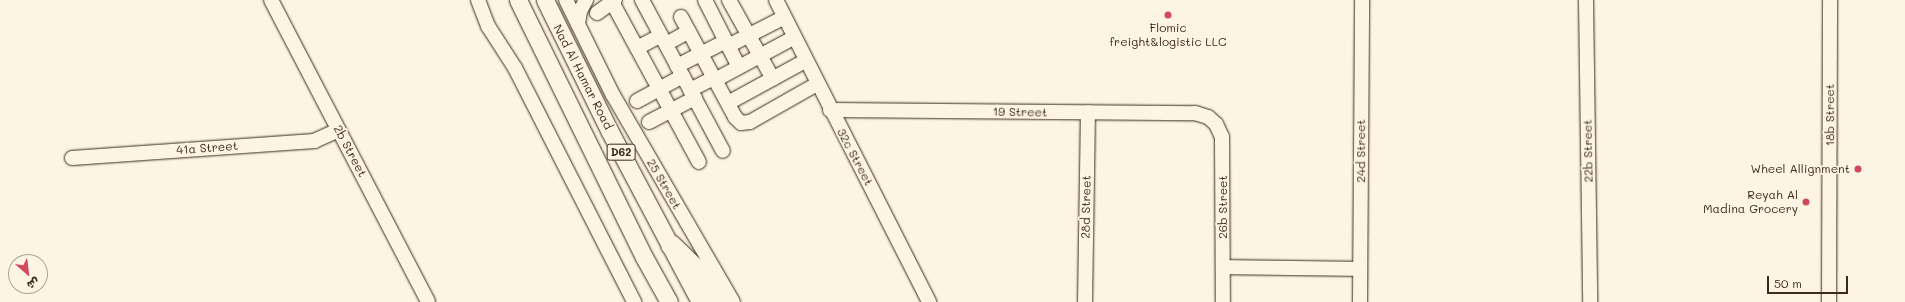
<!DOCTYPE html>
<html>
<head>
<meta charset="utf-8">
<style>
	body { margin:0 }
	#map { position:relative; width:1905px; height:302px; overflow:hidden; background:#fcf5e5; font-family:Mali,"Playpen Sans Arabic",sans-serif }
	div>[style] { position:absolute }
	.roads { filter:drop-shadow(0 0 1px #3b2a1e) drop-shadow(0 0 1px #3b2a1e) }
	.minor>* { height:14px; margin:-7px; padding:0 7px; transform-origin:7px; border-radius:7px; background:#fcf5e5 }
	.major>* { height:17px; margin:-8.5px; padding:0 8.5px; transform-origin:8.5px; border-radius:8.5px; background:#fcf5e5 }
	.highway>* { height:20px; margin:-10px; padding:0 10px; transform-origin:10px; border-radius:10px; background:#fcf5e5 }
	.dots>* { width:11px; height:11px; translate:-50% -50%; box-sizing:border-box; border:2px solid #fcf5e5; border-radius:50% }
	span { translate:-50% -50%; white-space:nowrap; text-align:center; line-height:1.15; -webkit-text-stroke:3.5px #fcf5e5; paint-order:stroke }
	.shield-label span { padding:1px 3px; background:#fcf5e5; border:1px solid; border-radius:3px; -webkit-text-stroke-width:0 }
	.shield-label { font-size:11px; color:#3b2a1e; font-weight:700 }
	.poi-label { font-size:12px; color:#3b2a1e }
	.right { translate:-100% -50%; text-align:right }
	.street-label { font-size:12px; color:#3b2a1e }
	.north { position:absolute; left:8px; top:254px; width:40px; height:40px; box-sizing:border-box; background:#fcf5e5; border:1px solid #afa495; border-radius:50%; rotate:152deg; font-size:11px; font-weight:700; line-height:16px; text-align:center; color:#3b2a1e }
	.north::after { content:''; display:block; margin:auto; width:14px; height:18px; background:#d1495b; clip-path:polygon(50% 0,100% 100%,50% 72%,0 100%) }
	.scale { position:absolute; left:1767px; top:276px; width:81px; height:18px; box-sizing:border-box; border:2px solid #3b2a1e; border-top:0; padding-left:5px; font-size:12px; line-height:14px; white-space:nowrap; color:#3b2a1e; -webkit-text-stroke:3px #fcf5e5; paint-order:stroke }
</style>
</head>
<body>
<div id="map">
	<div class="roads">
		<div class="minor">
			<i style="left:271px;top:0;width:340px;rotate:62.5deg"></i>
			<i style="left:478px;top:0;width:28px;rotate:69deg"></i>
			<i style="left:488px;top:26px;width:50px;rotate:57.3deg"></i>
			<i style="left:515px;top:68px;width:263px;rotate:63deg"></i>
			<i style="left:566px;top:0;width:106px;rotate:63.7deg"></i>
			<i style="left:613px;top:95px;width:239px;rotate:59.9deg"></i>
			<i style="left:642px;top:0;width:171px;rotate:61.8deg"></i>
			<i style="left:705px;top:0;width:75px;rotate:63.1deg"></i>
			<i style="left:729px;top:0;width:90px;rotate:60.9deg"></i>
			<i style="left:776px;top:0;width:339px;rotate:63.1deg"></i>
			<i style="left:1586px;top:0;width:302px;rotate:89.2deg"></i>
			<i style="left:612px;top:2px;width:182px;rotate:61.5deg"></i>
			<i style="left:597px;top:13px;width:22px;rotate:-36deg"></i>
			<i style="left:681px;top:17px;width:114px;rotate:61.6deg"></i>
			<i style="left:735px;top:117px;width:8px;rotate:45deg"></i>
			<i style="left:741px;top:123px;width:9px;rotate:-6deg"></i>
			<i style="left:750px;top:122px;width:77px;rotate:-29.6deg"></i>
			<i style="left:578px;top:24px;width:13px;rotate:-81deg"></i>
			<i style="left:580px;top:11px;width:13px;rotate:-61deg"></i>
			<i style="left:666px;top:44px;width:26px;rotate:-29deg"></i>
			<i style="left:728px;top:46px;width:62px;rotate:-27deg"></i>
			<i style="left:637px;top:48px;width:27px;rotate:-28deg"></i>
			<i style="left:677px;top:66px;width:55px;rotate:-27deg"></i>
			<i style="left:715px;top:80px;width:89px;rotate:-28.3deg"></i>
			<i style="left:690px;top:90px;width:27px;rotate:-27deg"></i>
			<i style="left:637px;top:101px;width:52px;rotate:-28.5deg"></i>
			<i style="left:728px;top:103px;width:88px;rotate:-28.6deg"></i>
			<i style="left:830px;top:110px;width:365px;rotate:0.5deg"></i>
			<i style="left:1195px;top:113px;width:14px;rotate:17deg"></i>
			<i style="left:1208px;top:117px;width:11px;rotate:41deg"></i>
			<i style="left:1216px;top:124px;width:14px;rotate:65deg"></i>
			<i style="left:1222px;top:137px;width:165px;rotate:89.7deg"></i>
			<i style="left:649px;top:122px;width:52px;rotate:-27.6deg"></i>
			<i style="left:72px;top:158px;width:243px;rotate:-4deg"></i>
			<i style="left:314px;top:141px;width:27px;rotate:-24deg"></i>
			<i style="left:1223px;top:267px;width:137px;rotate:0.8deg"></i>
			<i style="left:1085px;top:302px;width:190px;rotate:-89.1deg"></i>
			<i style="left:1360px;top:302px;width:302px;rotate:-89.6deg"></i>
			<i style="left:1829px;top:302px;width:302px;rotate:-89.8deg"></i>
		</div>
		<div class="major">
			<i style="left:518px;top:0;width:286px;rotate:63.9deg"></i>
			<i style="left:644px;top:257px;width:51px;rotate:60.9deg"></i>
			<i style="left:545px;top:0;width:145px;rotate:63.8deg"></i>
			<i style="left:609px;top:130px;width:195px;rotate:62.1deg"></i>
		</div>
		<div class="highway">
			<i style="left:671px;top:245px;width:35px;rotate:44deg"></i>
			<i style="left:696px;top:269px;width:40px;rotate:55.1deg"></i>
		</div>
	</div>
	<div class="dots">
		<i style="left:1168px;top:15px;background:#d1495b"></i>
		<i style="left:1858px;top:169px;background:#d1495b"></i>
		<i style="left:1806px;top:202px;background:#d1495b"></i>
	</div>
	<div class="shield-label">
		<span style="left:621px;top:152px">D62</span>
	</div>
	<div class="poi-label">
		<span style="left:1168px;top:35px">Flomic<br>freight&amp;logistic LLC</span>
		<span class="right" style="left:1850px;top:169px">Wheel Allignment</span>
		<span class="right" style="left:1798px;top:202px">Reyah Al<br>Madina Grocery</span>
	</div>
	<div class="street-label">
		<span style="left:583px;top:77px;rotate:63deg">Nad Al Hamar Road</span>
		<span style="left:1020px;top:112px;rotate:1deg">19 Street</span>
		<span style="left:1830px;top:115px;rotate:-90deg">18b Street</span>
		<span style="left:207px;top:148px;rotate:-4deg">41a Street</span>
		<span style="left:350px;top:151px;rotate:62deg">2b Street</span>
		<span style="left:1361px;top:151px;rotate:-90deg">24d Street</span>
		<span style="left:1588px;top:151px;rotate:-91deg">22b Street</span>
		<span style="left:855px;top:157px;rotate:62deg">32c Street</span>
		<span style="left:664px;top:184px;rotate:60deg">25 Street</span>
		<span style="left:1086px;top:207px;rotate:-89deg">28d Street</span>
		<span style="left:1223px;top:207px;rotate:-90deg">26b Street</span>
	</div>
	<div class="north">ش</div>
	<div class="scale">50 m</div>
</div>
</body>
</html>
